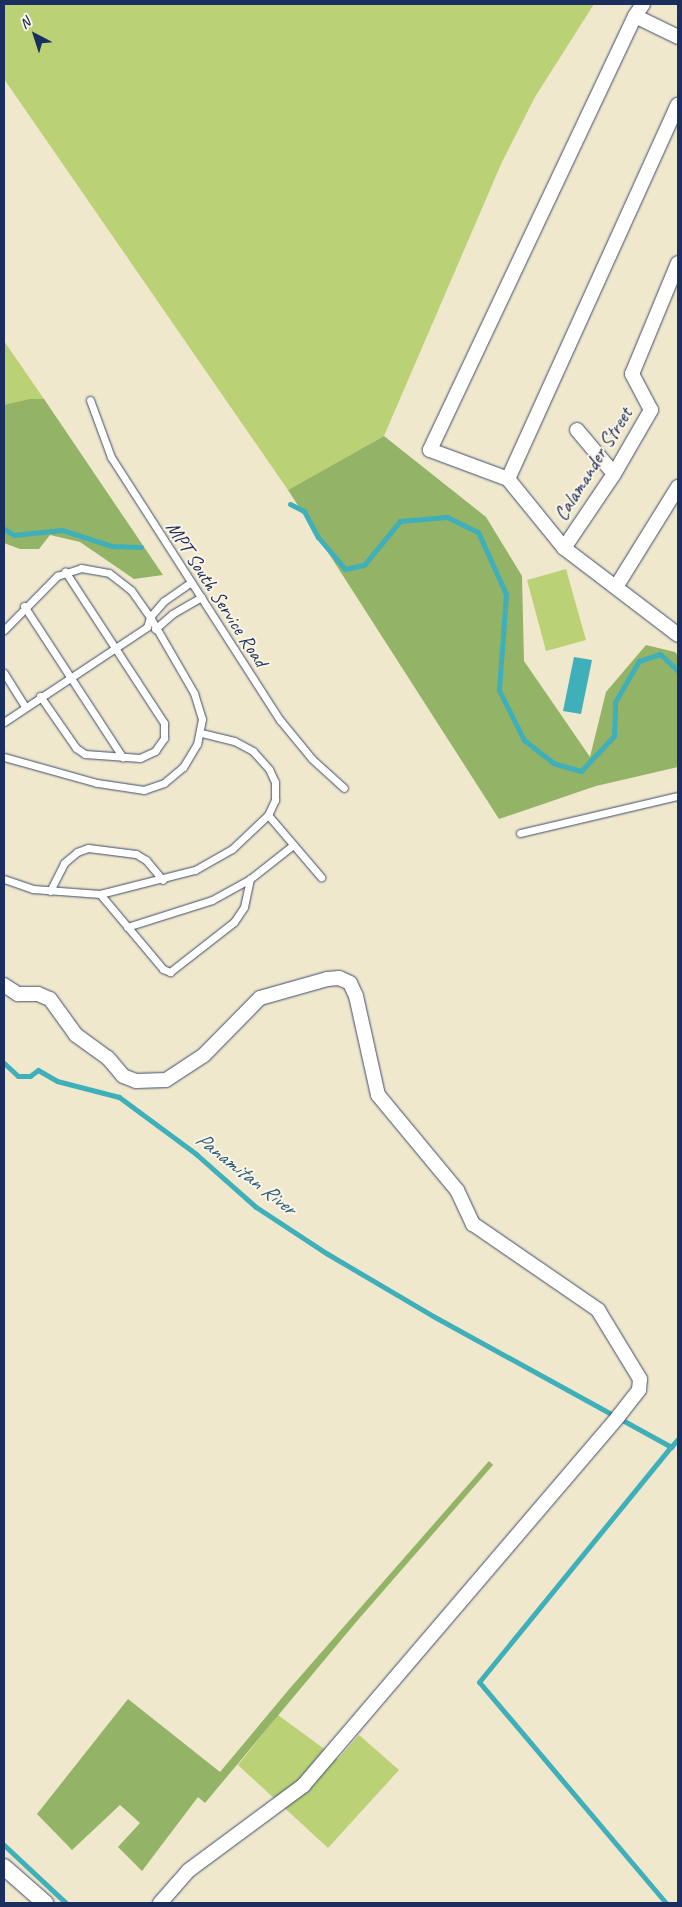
<!DOCTYPE html>
<html>
<head>
<meta charset="utf-8">
<style>
	body { margin:0 }
	#map { position:relative; width:682px; height:1907px; overflow:hidden; background:#f0e8cc; font-family:Caveat,sans-serif }
	div>[style] { position:absolute }
	.green>* { inset:0; background:#bad176 }
	.forest>* { inset:0; background:#93b367 }
	.water>* { inset:0; background:#3fafba }
	.stream>* { height:5px; margin:-2.5px; padding:0 2.5px; transform-origin:2.5px; border-radius:2.5px; background:#3fafba }
	.roads { filter:drop-shadow(0 0 1px #3b4b6e) drop-shadow(0 0 1px #3b4b6e) }
	.service>* { height:7px; margin:-3.5px; padding:0 3.5px; transform-origin:3.5px; border-radius:3.5px; background:#fff }
	.minor>* { height:14px; margin:-7px; padding:0 7px; transform-origin:7px; border-radius:7px; background:#fff }
	.tertiary>* { height:16px; margin:-8px; padding:0 8px; transform-origin:8px; border-radius:8px; background:#fff }
	span { translate:-50% -50%; white-space:nowrap; text-align:center; line-height:1.15; -webkit-text-stroke:4px #fcf5e5; paint-order:stroke }
	.street-label { font-size:20px; color:#1b2f5e }
	.water-label { font-size:21px; color:#285c7e; font-style:italic }
	.frame { position:absolute; inset:0; border:5px solid #1b2f5e; pointer-events:none }
	.north { position:absolute; left:10px; top:10px; width:50px; height:50px; -webkit-text-stroke:4px #fcf5e5; paint-order:stroke; rotate:320deg; font-size:14px; font-weight:700; line-height:20px; text-align:center; color:#1b2f5e }
	.north::after { content:''; display:block; margin:auto; width:18px; height:22px; background:#1b2f5e; clip-path:polygon(50% 0,100% 100%,50% 72%,0 100%) }
</style>
</head>
<body>
<div id="map">
	<div class="green">
		<i style="clip-path:polygon(4px 4px,594px 4px,535px 97px,502px 162px,384px 436px,288px 490px,4px 79px)"></i>
		<i style="clip-path:polygon(4px 341px,44px 399px,4px 405px)"></i>
		<i style="clip-path:polygon(566px 569px,586px 640px,546px 651px,527px 580px)"></i>
		<i style="clip-path:polygon(278px 1715px,338px 1759px,359px 1735px,399px 1770px,328px 1848px,238px 1765px)"></i>
	</div>
	<div class="forest">
		<i style="clip-path:polygon(30px 399px,44px 399px,163px 575px,134px 579px,80px 542px,50px 535px,39px 549px,20px 549px,4px 543px,4px 405px)"></i>
		<i style="clip-path:polygon(384px 436px,486px 517px,522px 576px,524px 661px,590px 757px,606px 692px,646px 645px,675px 652px,678px 656px,678px 767px,596px 786px,499px 819px,288px 490px)"></i>
		<i style="clip-path:polygon(489px 1461px,493px 1465px,357px 1621px,205px 1803px,198px 1797px,142px 1871px,118px 1847px,140px 1823px,120px 1805px,72px 1850px,37px 1814px,128px 1699px,220px 1772px,291px 1687px)"></i>
	</div>
	<div class="water">
		<i style="clip-path:polygon(574px 657px,592px 660px,581px 714px,563px 711px)"></i>
	</div>
	<div class="stream">
		<i style="left:290px;top:504px;width:16px;rotate:27deg"></i>
		<i style="left:304px;top:511px;width:30px;rotate:62deg"></i>
		<i style="left:318px;top:537px;width:42px;rotate:49.8deg"></i>
		<i style="left:345px;top:569px;width:19px;rotate:-12deg"></i>
		<i style="left:364px;top:565px;width:57px;rotate:-50.7deg"></i>
		<i style="left:400px;top:521px;width:47px;rotate:-4.9deg"></i>
		<i style="left:447px;top:517px;width:34px;rotate:26deg"></i>
		<i style="left:478px;top:532px;width:68px;rotate:65.7deg"></i>
		<i style="left:506px;top:594px;width:96px;rotate:94.2deg"></i>
		<i style="left:499px;top:690px;width:56px;rotate:63.4deg"></i>
		<i style="left:524px;top:740px;width:37px;rotate:38deg"></i>
		<i style="left:553px;top:763px;width:29px;rotate:16deg"></i>
		<i style="left:581px;top:771px;width:48px;rotate:-46.7deg"></i>
		<i style="left:614px;top:736px;width:34px;rotate:-88deg"></i>
		<i style="left:615px;top:702px;width:48px;rotate:-59.7deg"></i>
		<i style="left:639px;top:661px;width:22px;rotate:-18deg"></i>
		<i style="left:660px;top:654px;width:25px;rotate:43deg"></i>
		<i style="left:4px;top:529px;width:12px;rotate:31deg"></i>
		<i style="left:14px;top:535px;width:48px;rotate:-5.9deg"></i>
		<i style="left:62px;top:530px;width:52px;rotate:17.7deg"></i>
		<i style="left:112px;top:546px;width:29px;rotate:2deg"></i>
		<i style="left:4px;top:1063px;width:19px;rotate:43deg"></i>
		<i style="left:18px;top:1076px;width:12px"></i>
		<i style="left:30px;top:1076px;width:10px;rotate:-37deg"></i>
		<i style="left:38px;top:1070px;width:22px;rotate:30deg"></i>
		<i style="left:57px;top:1081px;width:64px;rotate:14.5deg"></i>
		<i style="left:119px;top:1097px;width:96px;rotate:36.5deg"></i>
		<i style="left:196px;top:1154px;width:80px;rotate:41.5deg"></i>
		<i style="left:256px;top:1207px;width:84px;rotate:33.3deg"></i>
		<i style="left:326px;top:1253px;width:124px;rotate:30.5deg"></i>
		<i style="left:433px;top:1316px;width:272px;rotate:28.8deg"></i>
		<i style="left:671px;top:1447px;width:11px;rotate:-49deg"></i>
		<i style="left:4px;top:1845px;width:85px;rotate:43.1deg"></i>
		<i style="left:666px;top:1903px;width:289px;rotate:-130.2deg"></i>
		<i style="left:479px;top:1682px;width:303px;rotate:-50.8deg"></i>
	</div>
	<div class="roads">
		<div class="service">
			<i style="left:90px;top:400px;width:61px;rotate:69.8deg"></i>
			<i style="left:111px;top:457px;width:313px;rotate:57.3deg"></i>
			<i style="left:280px;top:720px;width:50px;rotate:50.6deg"></i>
			<i style="left:312px;top:759px;width:43px;rotate:42.2deg"></i>
			<i style="left:24px;top:606px;width:181px;rotate:56.9deg"></i>
			<i style="left:155px;top:629px;width:23px;rotate:-41deg"></i>
			<i style="left:172px;top:614px;width:34px;rotate:-30deg"></i>
			<i style="left:4px;top:630px;width:76px;rotate:-45.5deg"></i>
			<i style="left:57px;top:576px;width:25px;rotate:-18deg"></i>
			<i style="left:81px;top:568px;width:28px;rotate:10deg"></i>
			<i style="left:109px;top:573px;width:28px;rotate:38deg"></i>
			<i style="left:131px;top:590px;width:33px;rotate:55deg"></i>
			<i style="left:150px;top:617px;width:88px;rotate:59.9deg"></i>
			<i style="left:194px;top:693px;width:27px;rotate:73deg"></i>
			<i style="left:202px;top:719px;width:25px;rotate:101deg"></i>
			<i style="left:197px;top:744px;width:27px;rotate:121deg"></i>
			<i style="left:183px;top:767px;width:25px;rotate:140deg"></i>
			<i style="left:164px;top:783px;width:21px;rotate:161deg"></i>
			<i style="left:144px;top:790px;width:48px;rotate:-171.5deg"></i>
			<i style="left:97px;top:783px;width:97px;rotate:-164.4deg"></i>
			<i style="left:4px;top:673px;width:38px;rotate:58deg"></i>
			<i style="left:40px;top:696px;width:63px;rotate:55.3deg"></i>
			<i style="left:76px;top:748px;width:11px;rotate:34deg"></i>
			<i style="left:85px;top:754px;width:55px;rotate:4.2deg"></i>
			<i style="left:140px;top:758px;width:17px;rotate:-25deg"></i>
			<i style="left:155px;top:751px;width:16px;rotate:-55deg"></i>
			<i style="left:164px;top:738px;width:15px;rotate:-90deg"></i>
			<i style="left:164px;top:723px;width:181px;rotate:-123.1deg"></i>
			<i style="left:4px;top:722px;width:172px;rotate:-33.6deg"></i>
			<i style="left:147px;top:627px;width:10px;rotate:-73deg"></i>
			<i style="left:150px;top:617px;width:21px;rotate:-49deg"></i>
			<i style="left:164px;top:601px;width:33px;rotate:-35deg"></i>
			<i style="left:268px;top:815px;width:82px;rotate:49.5deg"></i>
			<i style="left:520px;top:833px;width:162px;rotate:-13.2deg"></i>
			<i style="left:4px;top:879px;width:31px;rotate:19deg"></i>
			<i style="left:33px;top:889px;width:67px;rotate:4.3deg"></i>
			<i style="left:100px;top:894px;width:98px;rotate:-14.2deg"></i>
			<i style="left:195px;top:870px;width:43px;rotate:-29.6deg"></i>
			<i style="left:232px;top:849px;width:50px;rotate:-43.4deg"></i>
			<i style="left:268px;top:815px;width:17px;rotate:-65deg"></i>
			<i style="left:275px;top:800px;width:18px;rotate:-90deg"></i>
			<i style="left:275px;top:782px;width:14px;rotate:-115deg"></i>
			<i style="left:269px;top:769px;width:24px;rotate:-132deg"></i>
			<i style="left:253px;top:751px;width:21px;rotate:-152deg"></i>
			<i style="left:234px;top:741px;width:34px;rotate:-166deg"></i>
			<i style="left:50px;top:891px;width:31px;rotate:-63deg"></i>
			<i style="left:64px;top:863px;width:17px;rotate:-40deg"></i>
			<i style="left:77px;top:852px;width:12px;rotate:-20deg"></i>
			<i style="left:88px;top:848px;width:48px;rotate:7.1deg"></i>
			<i style="left:136px;top:854px;width:12px;rotate:31deg"></i>
			<i style="left:146px;top:860px;width:26px;rotate:50deg"></i>
			<i style="left:100px;top:894px;width:98px;rotate:50deg"></i>
			<i style="left:163px;top:969px;width:8px;rotate:23deg"></i>
			<i style="left:170px;top:972px;width:81px;rotate:-38deg"></i>
			<i style="left:234px;top:922px;width:18px;rotate:-56deg"></i>
			<i style="left:244px;top:907px;width:29px;rotate:-78deg"></i>
			<i style="left:127px;top:927px;width:89px;rotate:-17.6deg"></i>
			<i style="left:212px;top:900px;width:43px;rotate:-28.9deg"></i>
			<i style="left:250px;top:879px;width:55px;rotate:-38.3deg"></i>
		</div>
		<div class="minor">
			<i style="left:643px;top:4px;width:14px;rotate:124deg"></i>
			<i style="left:635px;top:16px;width:48px;rotate:26deg"></i>
			<i style="left:635px;top:16px;width:480px;rotate:115.3deg"></i>
			<i style="left:430px;top:450px;width:83px;rotate:20.4deg"></i>
			<i style="left:508px;top:479px;width:89px;rotate:50.9deg"></i>
			<i style="left:564px;top:548px;width:143px;rotate:37.3deg"></i>
			<i style="left:577px;top:430px;width:57px;rotate:49.9deg"></i>
			<i style="left:508px;top:479px;width:411px;rotate:-65.6deg"></i>
			<i style="left:564px;top:548px;width:89px;rotate:-56deg"></i>
			<i style="left:614px;top:474px;width:74px;rotate:-60deg"></i>
			<i style="left:651px;top:410px;width:41px;rotate:-117.8deg"></i>
			<i style="left:632px;top:374px;width:120px;rotate:-67.5deg"></i>
			<i style="left:616px;top:587px;width:118px;rotate:-58.2deg"></i>
			<i style="left:4px;top:985px;width:17px;rotate:33deg"></i>
			<i style="left:18px;top:994px;width:20px"></i>
			<i style="left:38px;top:994px;width:13px;rotate:23deg"></i>
			<i style="left:50px;top:999px;width:44px;rotate:54.2deg"></i>
			<i style="left:76px;top:1035px;width:39px;rotate:36deg"></i>
			<i style="left:108px;top:1058px;width:23px;rotate:50deg"></i>
			<i style="left:123px;top:1076px;width:14px;rotate:21deg"></i>
			<i style="left:136px;top:1081px;width:30px;rotate:-2deg"></i>
			<i style="left:166px;top:1080px;width:45px;rotate:-33.3deg"></i>
			<i style="left:204px;top:1055px;width:80px;rotate:-45.5deg"></i>
			<i style="left:260px;top:998px;width:70px;rotate:-15.8deg"></i>
			<i style="left:327px;top:979px;width:12px;rotate:-5deg"></i>
			<i style="left:339px;top:978px;width:12px;rotate:24deg"></i>
			<i style="left:350px;top:983px;width:14px;rotate:65deg"></i>
			<i style="left:356px;top:996px;width:101px;rotate:77.5deg"></i>
			<i style="left:378px;top:1095px;width:124px;rotate:50.3deg"></i>
			<i style="left:457px;top:1190px;width:38px;rotate:65deg"></i>
			<i style="left:473px;top:1224px;width:152px;rotate:34.5deg"></i>
			<i style="left:598px;top:1310px;width:81px;rotate:58.7deg"></i>
			<i style="left:640px;top:1379px;width:11px;rotate:95deg"></i>
			<i style="left:639px;top:1390px;width:34px;rotate:128deg"></i>
			<i style="left:618px;top:1417px;width:484px;rotate:130.5deg"></i>
			<i style="left:304px;top:1785px;width:143px;rotate:143.5deg"></i>
			<i style="left:189px;top:1870px;width:44px;rotate:131.3deg"></i>
		</div>
		<div class="tertiary">
			<i style="left:4px;top:1867px;width:55px;rotate:41.3deg"></i>
		</div>
	</div>
	<div class="street-label">
		<span style="left:593px;top:464px;rotate:-58deg">Calamander Street</span>
		<span style="left:217px;top:594px;rotate:57deg">MPT South Service Road</span>
	</div>
	<div class="water-label">
		<span style="left:246px;top:1173px;rotate:38deg">Panamitan River</span>
	</div>
	<div class="frame"></div>
	<div class="north">N</div>
</div>
</body>
</html>
